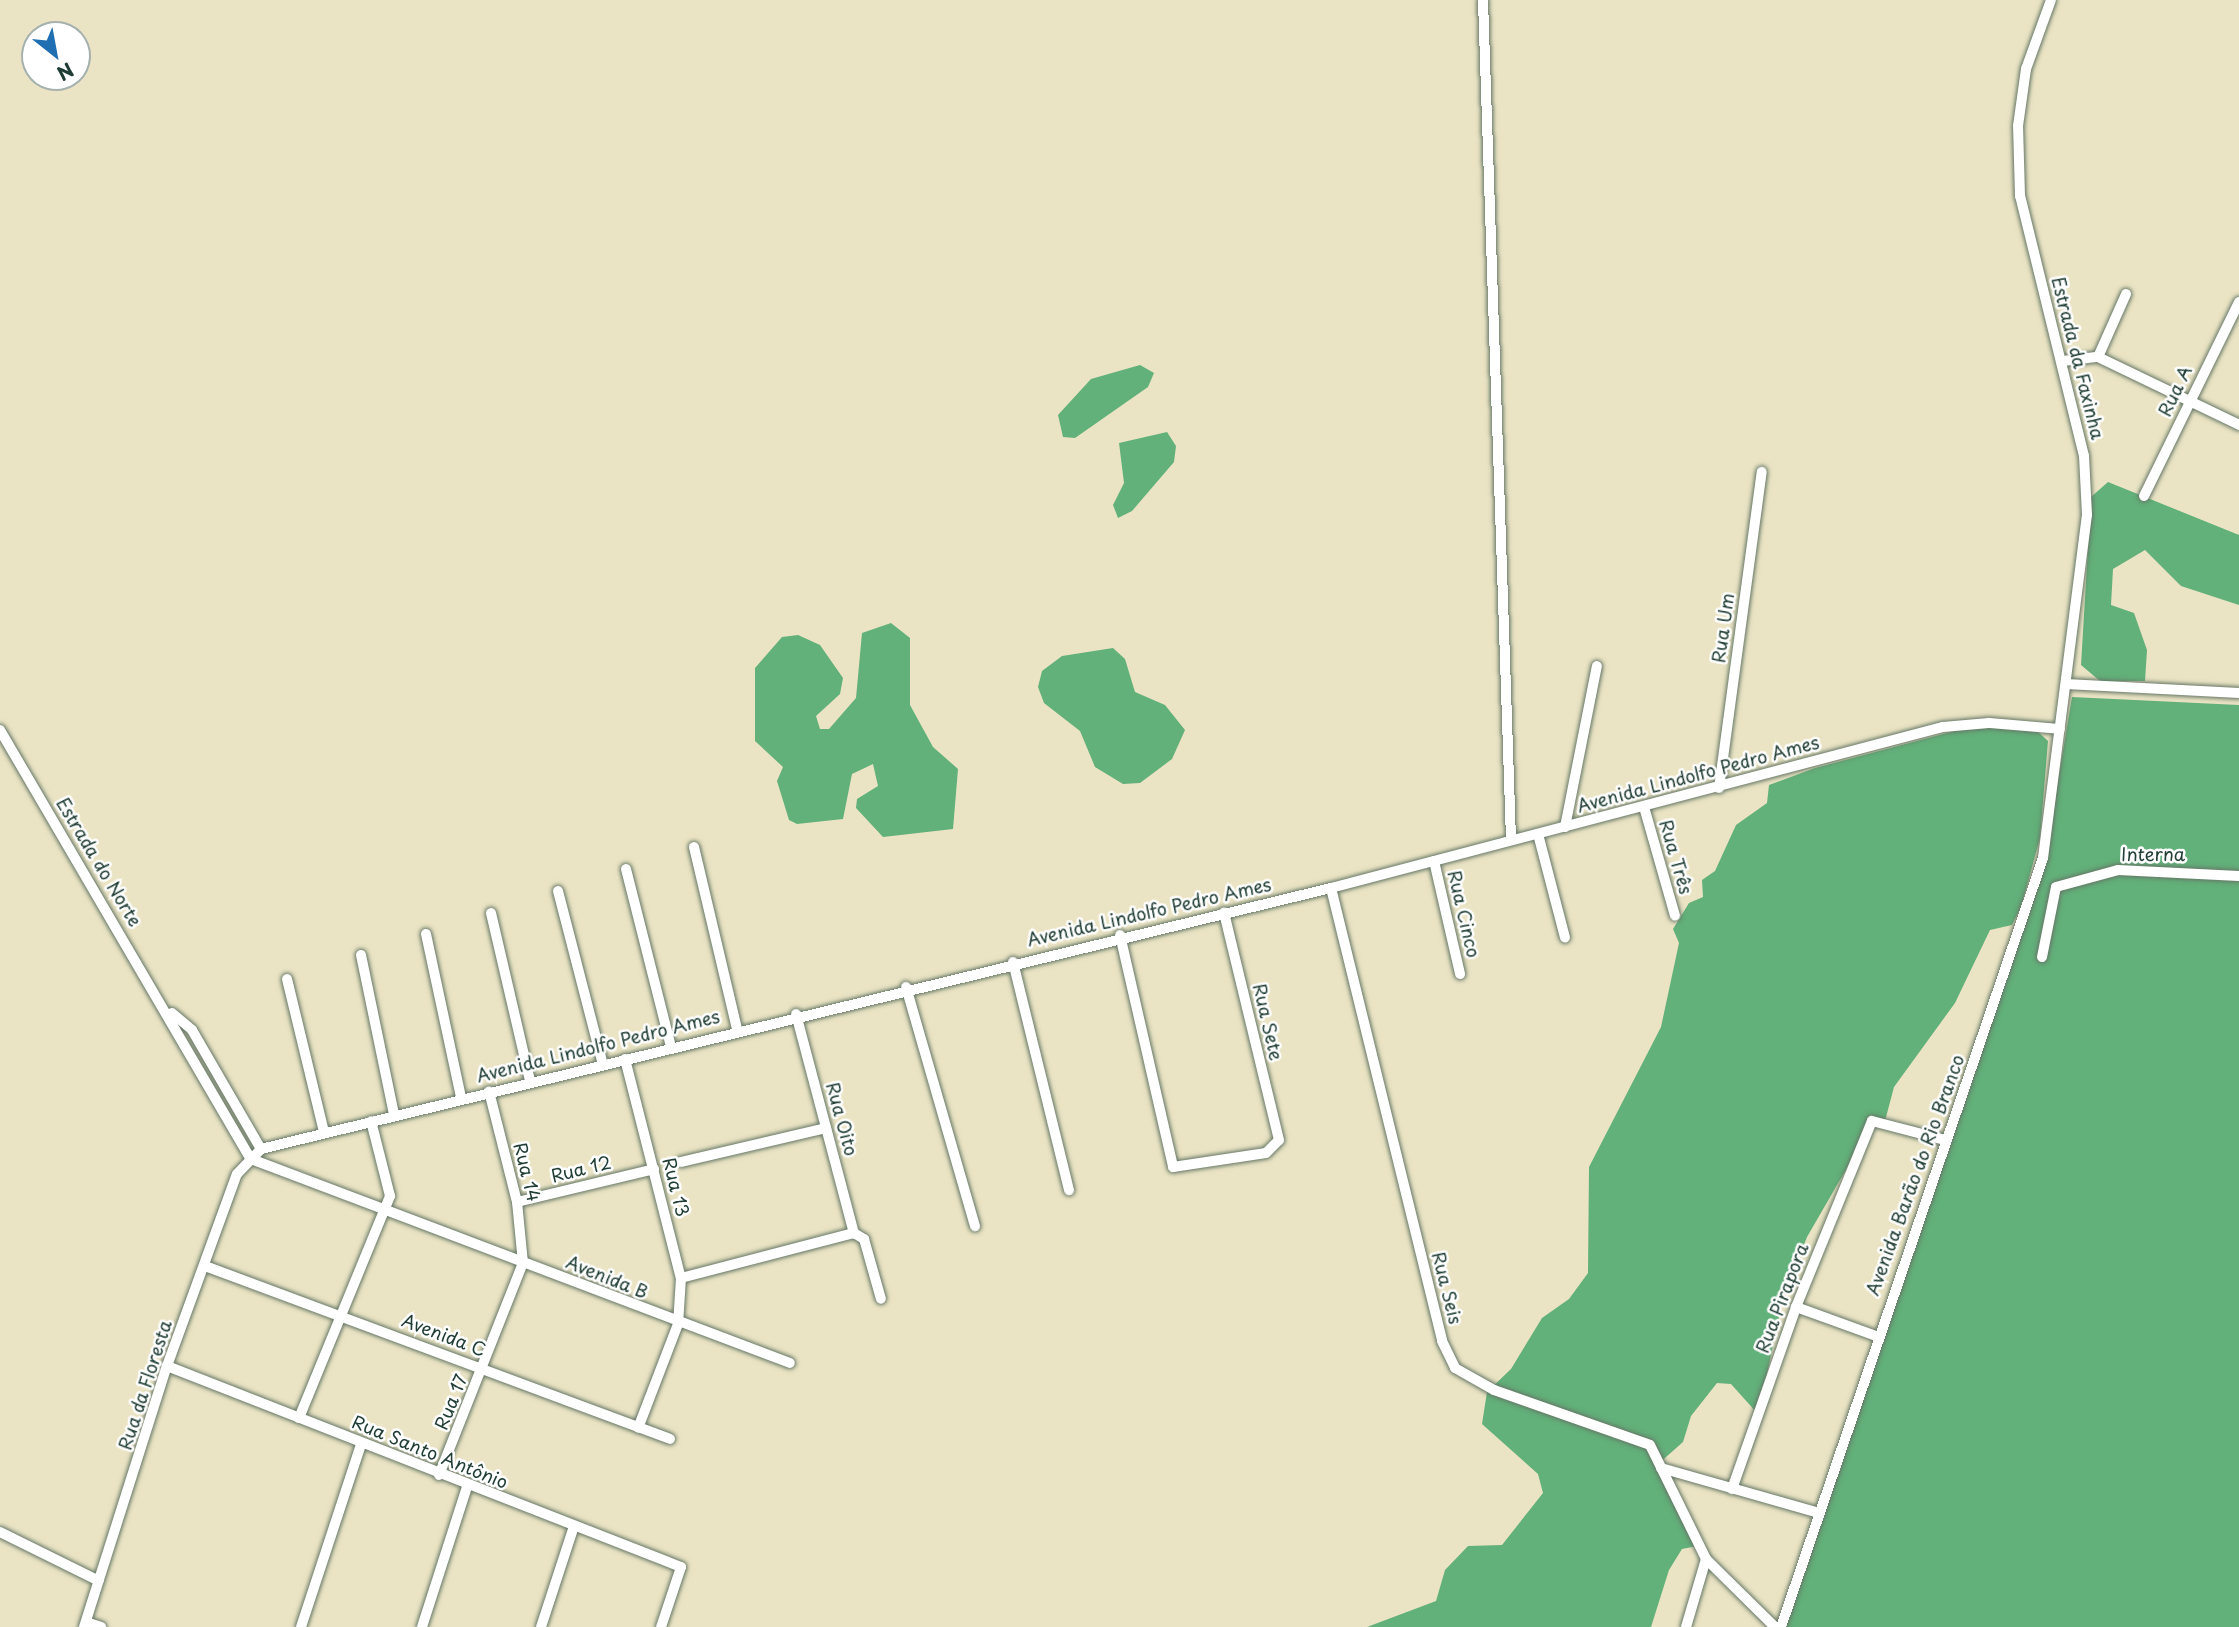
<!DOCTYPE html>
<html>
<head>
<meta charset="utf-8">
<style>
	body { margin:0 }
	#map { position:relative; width:2239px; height:1627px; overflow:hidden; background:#eae4c4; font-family:"Playpen Sans",sans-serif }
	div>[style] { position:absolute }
	.forest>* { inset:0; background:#62b07a }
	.roads { filter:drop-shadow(0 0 2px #676) drop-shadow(0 0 2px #676) }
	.minor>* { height:10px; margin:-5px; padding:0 5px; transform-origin:5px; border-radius:5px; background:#fff }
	span { translate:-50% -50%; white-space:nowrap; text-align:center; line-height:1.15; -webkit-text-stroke:5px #fff; paint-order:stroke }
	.street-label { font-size:18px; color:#1f3d34 }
	.north { position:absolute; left:21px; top:21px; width:70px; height:70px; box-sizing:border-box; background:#fff; border:2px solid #a5b1ae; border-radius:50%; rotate:149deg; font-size:19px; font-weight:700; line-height:28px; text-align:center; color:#1f3d34 }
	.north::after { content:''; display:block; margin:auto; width:24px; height:32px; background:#1f6fb2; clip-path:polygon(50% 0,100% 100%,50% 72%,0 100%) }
</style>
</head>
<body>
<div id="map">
	<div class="forest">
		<i style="clip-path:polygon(1140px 365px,1154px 373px,1148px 387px,1075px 438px,1063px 437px,1058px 415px,1091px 379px)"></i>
		<i style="clip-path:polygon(1167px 432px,1176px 446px,1174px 462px,1132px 511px,1118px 518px,1113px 505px,1124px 483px,1119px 443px)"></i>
		<i style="clip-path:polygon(2108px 482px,2239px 535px,2239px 605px,2181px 586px,2145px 550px,2113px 569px,2111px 605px,2134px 613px,2147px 650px,2145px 681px,2100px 681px,2081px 665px,2091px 497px)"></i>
		<i style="clip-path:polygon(891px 623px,910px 638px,910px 705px,933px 747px,958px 769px,953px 829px,883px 837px,856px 808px,857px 799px,878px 786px,873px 764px,852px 774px,843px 819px,797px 824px,789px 820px,777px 781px,783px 767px,755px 741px,755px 668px,782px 637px,798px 635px,820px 645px,843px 678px,840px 694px,816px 716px,820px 729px,829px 729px,856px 698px,862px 633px)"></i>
		<i style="clip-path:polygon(1113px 648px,1125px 659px,1135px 692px,1165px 705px,1185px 730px,1172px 759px,1140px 783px,1123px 784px,1095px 767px,1080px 731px,1044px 703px,1038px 687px,1042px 671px,1062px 656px)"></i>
		<i style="clip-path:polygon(2072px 697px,2239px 705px,2239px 1627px,1783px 1627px,2045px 859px)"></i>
		<i style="clip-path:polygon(2007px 726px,2036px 730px,2048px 741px,2040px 838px,2021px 907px,2012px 925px,1990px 930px,1955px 1003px,1894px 1087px,1885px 1121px,1868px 1118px,1855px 1154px,1807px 1237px,1783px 1298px,1767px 1374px,1768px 1402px,1757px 1413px,1731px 1384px,1717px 1383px,1691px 1416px,1683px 1442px,1657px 1465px,1697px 1546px,1682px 1549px,1669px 1570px,1651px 1627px,1367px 1627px,1436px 1601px,1445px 1570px,1468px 1546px,1502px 1545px,1543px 1493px,1538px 1474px,1482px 1424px,1487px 1392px,1511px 1369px,1542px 1318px,1569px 1299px,1588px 1273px,1589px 1167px,1661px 1027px,1679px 943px,1673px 929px,1689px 903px,1703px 897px,1702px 880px,1715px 871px,1736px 825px,1767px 803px,1769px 785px,1815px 768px,1962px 729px)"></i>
	</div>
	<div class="roads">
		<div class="minor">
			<i style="left:1483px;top:0;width:839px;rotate:88.09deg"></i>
			<i style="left:2098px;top:357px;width:69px;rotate:-66deg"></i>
			<i style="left:2063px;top:361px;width:35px;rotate:-7deg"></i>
			<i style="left:2098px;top:357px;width:157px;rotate:25.7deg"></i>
			<i style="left:2144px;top:496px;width:216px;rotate:-63.9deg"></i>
			<i style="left:2066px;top:684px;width:173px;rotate:3deg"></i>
			<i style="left:0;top:730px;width:497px;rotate:59.7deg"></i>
			<i style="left:1719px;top:788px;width:319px;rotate:-82.3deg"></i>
			<i style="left:1644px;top:807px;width:113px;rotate:74.1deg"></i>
			<i style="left:1565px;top:827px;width:164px;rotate:-78.8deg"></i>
			<i style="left:1538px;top:834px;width:107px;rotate:75.4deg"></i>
			<i style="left:694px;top:847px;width:187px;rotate:76.7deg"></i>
			<i style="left:1434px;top:861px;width:116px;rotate:77deg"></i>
			<i style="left:626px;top:869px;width:184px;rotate:75.8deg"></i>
			<i style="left:1331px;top:888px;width:466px;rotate:76.2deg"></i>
			<i style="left:1442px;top:1341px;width:30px;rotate:64deg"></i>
			<i style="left:1455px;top:1368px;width:45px;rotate:29.4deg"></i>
			<i style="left:1494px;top:1390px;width:165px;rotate:19.4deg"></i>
			<i style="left:1650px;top:1445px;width:127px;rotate:63.8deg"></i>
			<i style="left:1706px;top:1559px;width:97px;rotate:44.6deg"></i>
			<i style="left:558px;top:891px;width:180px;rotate:75.5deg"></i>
			<i style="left:491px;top:913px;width:172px;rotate:76.9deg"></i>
			<i style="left:426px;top:934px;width:167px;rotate:77.9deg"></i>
			<i style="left:1120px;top:935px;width:238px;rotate:77.1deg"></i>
			<i style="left:1173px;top:1167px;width:94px;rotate:-8.6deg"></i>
			<i style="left:1266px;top:1153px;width:18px;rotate:-45deg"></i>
			<i style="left:1279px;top:1140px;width:234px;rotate:-103.6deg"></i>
			<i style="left:361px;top:955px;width:163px;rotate:78.3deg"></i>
			<i style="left:2042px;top:957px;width:71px;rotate:-78.7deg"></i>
			<i style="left:2056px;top:887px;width:64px;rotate:-15.3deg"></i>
			<i style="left:2118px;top:870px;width:121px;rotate:2.8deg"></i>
			<i style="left:1013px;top:962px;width:235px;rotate:76.2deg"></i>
			<i style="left:287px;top:979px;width:157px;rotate:76.4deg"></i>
			<i style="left:906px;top:987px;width:249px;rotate:73.9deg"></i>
			<i style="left:172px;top:1013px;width:26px;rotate:40deg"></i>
			<i style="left:192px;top:1030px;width:138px;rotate:59.9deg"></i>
			<i style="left:796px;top:1014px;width:227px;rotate:75.2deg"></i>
			<i style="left:625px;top:1059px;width:226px;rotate:75.7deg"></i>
			<i style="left:681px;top:1278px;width:46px;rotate:93.7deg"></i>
			<i style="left:678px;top:1324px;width:111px;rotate:111deg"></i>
			<i style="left:251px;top:1159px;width:576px;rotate:20.73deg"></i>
			<i style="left:681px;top:1162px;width:149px;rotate:-13.2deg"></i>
			<i style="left:517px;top:1202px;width:141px;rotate:-13.5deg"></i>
			<i style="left:205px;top:1266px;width:496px;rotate:20.4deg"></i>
			<i style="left:681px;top:1278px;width:179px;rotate:-14.6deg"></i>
			<i style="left:854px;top:1233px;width:12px;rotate:31deg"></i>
			<i style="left:864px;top:1239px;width:62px;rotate:74.2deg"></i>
			<i style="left:1796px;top:1307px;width:85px;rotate:19.9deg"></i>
			<i style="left:167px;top:1366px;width:552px;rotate:21.36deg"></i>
			<i style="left:681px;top:1567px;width:63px;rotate:108.4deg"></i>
			<i style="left:299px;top:1418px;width:240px;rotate:-67.7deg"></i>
			<i style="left:390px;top:1196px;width:77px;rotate:-104.2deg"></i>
			<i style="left:1661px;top:1468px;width:164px;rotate:15.9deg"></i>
			<i style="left:439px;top:1475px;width:228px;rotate:-68.4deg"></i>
			<i style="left:523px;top:1263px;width:61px;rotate:-95.6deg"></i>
			<i style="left:517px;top:1202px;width:114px;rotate:-104.2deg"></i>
			<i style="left:1732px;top:1489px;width:193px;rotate:-70.6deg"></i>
			<i style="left:1796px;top:1307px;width:201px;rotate:-67.8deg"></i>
			<i style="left:1872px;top:1121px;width:75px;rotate:14.6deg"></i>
			<i style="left:0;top:1532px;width:110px;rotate:26.3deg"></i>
			<i style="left:86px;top:1622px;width:16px;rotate:18deg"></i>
			<i style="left:84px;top:1627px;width:274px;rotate:-72.4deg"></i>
			<i style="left:167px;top:1366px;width:204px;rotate:-70deg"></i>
			<i style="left:237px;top:1174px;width:35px;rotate:-46deg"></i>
			<i style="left:261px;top:1149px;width:1101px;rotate:-13.71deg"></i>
			<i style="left:1331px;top:888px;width:633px;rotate:-14.74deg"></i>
			<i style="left:1943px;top:727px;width:46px;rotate:-5deg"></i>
			<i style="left:1989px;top:723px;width:71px;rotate:4.8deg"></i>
			<i style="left:301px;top:1627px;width:193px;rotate:-71.8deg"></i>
			<i style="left:422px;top:1627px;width:147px;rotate:-72.2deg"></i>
			<i style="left:541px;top:1627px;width:106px;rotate:-71.9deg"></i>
			<i style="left:1686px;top:1627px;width:71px;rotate:-73.6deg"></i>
			<i style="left:1781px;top:1627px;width:812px;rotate:-71.19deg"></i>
			<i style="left:2043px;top:858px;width:346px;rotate:-82.7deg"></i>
			<i style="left:2087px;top:515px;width:59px;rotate:-92.9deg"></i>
			<i style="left:2084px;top:456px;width:268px;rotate:-103.8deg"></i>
			<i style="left:2020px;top:196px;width:70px;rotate:-91.6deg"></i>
			<i style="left:2018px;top:126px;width:58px;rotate:-82deg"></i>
			<i style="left:2026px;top:69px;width:73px;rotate:-70.1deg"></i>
		</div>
	</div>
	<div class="street-label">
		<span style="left:2078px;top:358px;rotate:76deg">Estrada da Faxinha</span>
		<span style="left:2175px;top:391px;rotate:-64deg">Rua A</span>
		<span style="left:1723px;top:628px;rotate:-82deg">Rua Um</span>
		<span style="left:1698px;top:774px;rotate:-15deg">Avenida Lindolfo Pedro Ames</span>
		<span style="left:2153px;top:854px">Interna</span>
		<span style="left:1676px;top:857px;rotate:74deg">Rua Três</span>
		<span style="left:99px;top:862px;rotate:59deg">Estrada do Norte</span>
		<span style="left:1149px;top:912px;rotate:-13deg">Avenida Lindolfo Pedro Ames</span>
		<span style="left:1464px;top:914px;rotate:77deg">Rua Cinco</span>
		<span style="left:1268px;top:1022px;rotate:77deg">Rua Sete</span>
		<span style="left:598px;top:1046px;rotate:-14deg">Avenida Lindolfo Pedro Ames</span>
		<span style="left:842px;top:1119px;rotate:75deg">Rua Oito</span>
		<span style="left:581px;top:1169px;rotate:-14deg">Rua 12</span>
		<span style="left:527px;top:1172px;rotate:76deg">Rua 14</span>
		<span style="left:1915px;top:1175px;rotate:-70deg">Avenida Barão do Rio Branco</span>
		<span style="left:676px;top:1187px;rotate:76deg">Rua 13</span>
		<span style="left:607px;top:1277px;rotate:22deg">Avenida B</span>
		<span style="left:1447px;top:1288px;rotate:76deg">Rua Seis</span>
		<span style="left:1782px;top:1298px;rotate:-69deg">Rua Pirapora</span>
		<span style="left:444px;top:1335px;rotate:21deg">Avenida C</span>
		<span style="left:145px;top:1385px;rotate:-72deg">Rua da Floresta</span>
		<span style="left:451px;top:1402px;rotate:-68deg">Rua 17</span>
		<span style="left:430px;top:1452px;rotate:22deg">Rua Santo Antônio</span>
	</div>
	<div class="north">N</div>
</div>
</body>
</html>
